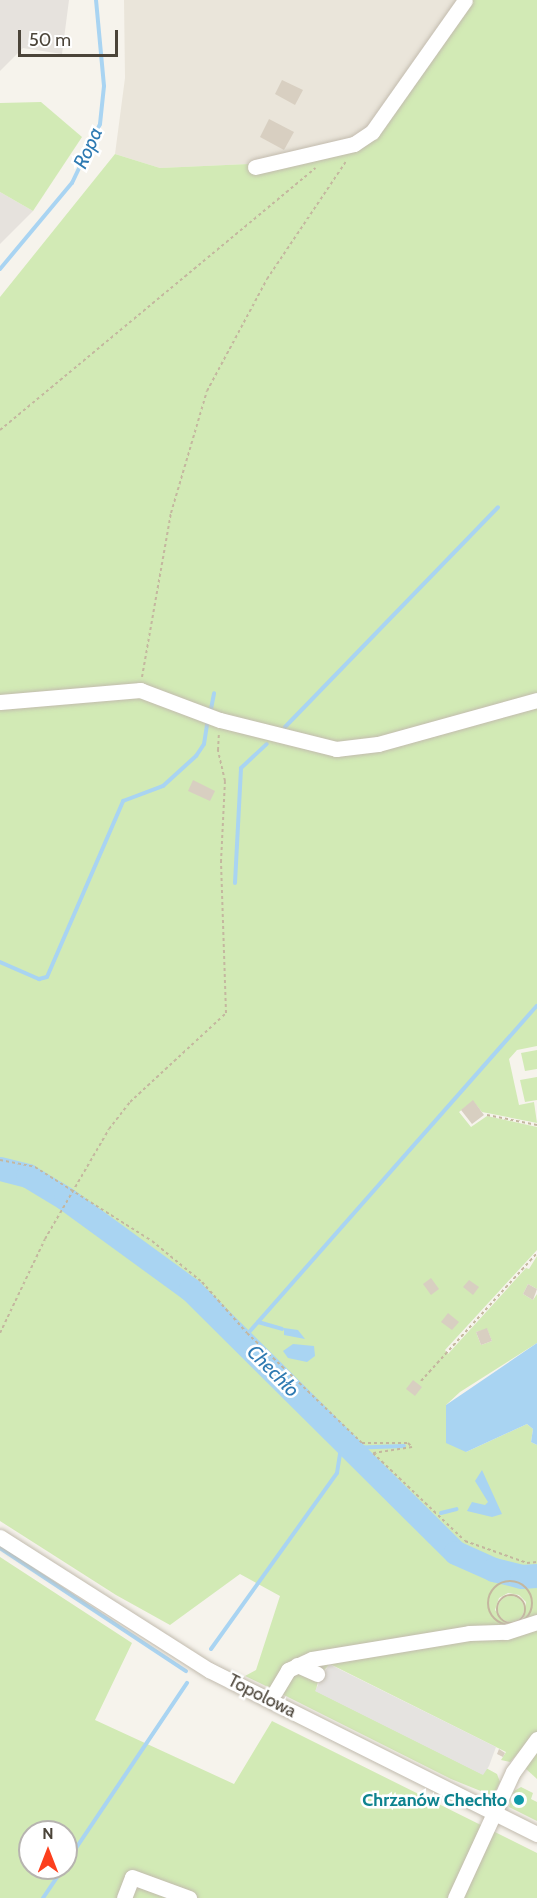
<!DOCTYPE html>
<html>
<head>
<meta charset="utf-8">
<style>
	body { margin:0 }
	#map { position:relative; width:537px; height:1898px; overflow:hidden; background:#f6f3ec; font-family:Cabin,sans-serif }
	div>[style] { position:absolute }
	.residential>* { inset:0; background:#eae5da }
	.industrial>* { inset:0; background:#e6e2dd }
	.green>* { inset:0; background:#d2eab5 }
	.round { border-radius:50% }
	.parking>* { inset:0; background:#e5e3e0 }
	.water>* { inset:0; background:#a9d4f2 }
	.stream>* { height:4px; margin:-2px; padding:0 2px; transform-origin:2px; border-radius:2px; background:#a9d4f2 }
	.river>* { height:24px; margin:-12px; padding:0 12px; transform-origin:12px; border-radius:12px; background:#a9d4f2 }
	.building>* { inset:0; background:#d8cfc1 }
	.path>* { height:2px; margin-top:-1px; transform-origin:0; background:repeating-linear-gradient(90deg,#c4b79f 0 3px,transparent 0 6px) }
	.path>.ring { margin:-1px; padding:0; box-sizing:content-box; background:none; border:2px solid #c4b79f; border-radius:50% }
	.roads { filter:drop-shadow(0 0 2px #c2bbae) drop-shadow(0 0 2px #c2bbae) }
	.minor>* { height:15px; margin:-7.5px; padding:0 7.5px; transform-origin:7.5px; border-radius:7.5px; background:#fff }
	.dots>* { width:16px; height:16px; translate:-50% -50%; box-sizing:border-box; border:3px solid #fff; border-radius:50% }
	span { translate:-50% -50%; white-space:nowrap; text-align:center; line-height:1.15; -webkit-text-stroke:5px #fff; paint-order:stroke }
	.street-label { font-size:18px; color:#4b4439 }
	.culture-label { font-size:18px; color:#0d838f; font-weight:700 }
	.right { translate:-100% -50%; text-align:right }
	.water-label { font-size:20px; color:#2e7ab2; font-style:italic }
	.north { position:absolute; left:18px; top:1820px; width:60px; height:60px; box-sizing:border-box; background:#fff; border:2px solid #b7b4b0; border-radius:50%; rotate:0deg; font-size:16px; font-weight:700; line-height:24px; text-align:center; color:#4b4439 }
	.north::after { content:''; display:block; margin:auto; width:21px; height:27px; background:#fc3f1d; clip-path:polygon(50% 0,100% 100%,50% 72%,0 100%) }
	.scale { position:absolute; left:18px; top:30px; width:100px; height:27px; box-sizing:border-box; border:3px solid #4b4439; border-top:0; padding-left:8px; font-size:18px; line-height:21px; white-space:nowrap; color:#4b4439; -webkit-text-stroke:4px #fff; paint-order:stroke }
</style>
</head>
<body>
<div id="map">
	<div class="residential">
		<i style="clip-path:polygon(124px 0,471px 0,375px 133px,251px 172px,248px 164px,160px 168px,115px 154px,125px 78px)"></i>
	</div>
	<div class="industrial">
		<i style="clip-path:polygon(0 0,69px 0,62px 54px,23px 48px,0 71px)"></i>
		<i style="clip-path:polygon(0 192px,33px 211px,0 244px)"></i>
	</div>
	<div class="green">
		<i style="clip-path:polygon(evenodd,471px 0,537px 0,537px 1046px,517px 1050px,509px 1059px,519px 1105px,534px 1102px,537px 1123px,482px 1112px,473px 1101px,459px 1112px,471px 1127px,487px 1116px,537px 1127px,537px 1250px,445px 1350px,448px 1354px,526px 1268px,529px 1269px,537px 1256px,537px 1289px,528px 1284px,523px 1294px,533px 1300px,537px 1294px,537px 1343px,460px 1392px,446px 1405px,466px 1452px,527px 1424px,533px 1429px,531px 1442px,537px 1445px,537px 1574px,485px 1563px,453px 1545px,158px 1256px,32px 1173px,0 1165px,0 297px,115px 154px,160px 168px,248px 164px,251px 172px,356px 149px,471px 0,487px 1329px,492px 1341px,481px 1345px,476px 1332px,487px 1329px)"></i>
		<i style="clip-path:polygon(41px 102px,82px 137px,33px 211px,0 192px,0 103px)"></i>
		<i style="clip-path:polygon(537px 1050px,537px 1069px,525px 1071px,521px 1053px)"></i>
		<i style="clip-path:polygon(537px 1077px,537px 1100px,525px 1102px,520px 1080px)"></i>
		<i style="clip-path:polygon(0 1172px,28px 1180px,55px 1196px,161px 1273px,447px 1550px,486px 1573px,537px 1581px,537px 1620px,523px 1620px,526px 1602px,519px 1595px,508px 1593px,499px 1598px,495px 1610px,507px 1624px,306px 1657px,270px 1688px,245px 1676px,256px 1670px,280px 1596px,240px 1574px,170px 1625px,116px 1595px,0 1521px)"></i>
		<i style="clip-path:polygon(evenodd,0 1557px,132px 1643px,95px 1720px,234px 1784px,272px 1721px,537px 1853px,537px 1898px,0 1898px,0 1557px,30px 1832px,66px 1832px,66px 1868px,30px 1868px,30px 1832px)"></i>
		<i class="round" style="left:498px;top:1596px;width:26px;height:26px"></i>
		<i style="clip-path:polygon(537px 1627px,537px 1732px,510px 1762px,501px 1760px,506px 1752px,330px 1664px,323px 1671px,307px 1664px)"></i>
		<i style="clip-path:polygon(294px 1670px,318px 1680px,316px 1691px,482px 1774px,486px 1768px,497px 1774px,500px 1782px,493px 1796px,451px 1779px,278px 1692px)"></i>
		<i style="clip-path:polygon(537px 1749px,537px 1779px,525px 1768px)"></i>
		<i style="clip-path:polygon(521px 1787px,533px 1793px,531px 1799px,537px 1802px,537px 1821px,509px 1807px,514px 1791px)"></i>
	</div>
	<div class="parking">
		<i style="clip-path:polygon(329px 1664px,496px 1747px,489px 1766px,483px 1775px,315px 1691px)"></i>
	</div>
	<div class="water">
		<i style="clip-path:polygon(284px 1328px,298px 1330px,305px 1339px,284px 1335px)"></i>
		<i style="clip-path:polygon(537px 1343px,537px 1445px,531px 1442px,533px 1429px,527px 1424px,466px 1452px,446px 1443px,446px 1405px)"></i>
		<i style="clip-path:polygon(293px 1344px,314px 1346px,315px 1356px,307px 1362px,288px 1358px,283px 1351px)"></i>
		<i style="clip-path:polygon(482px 1470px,502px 1514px,492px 1517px,467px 1511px,472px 1502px,485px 1505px,488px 1502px,475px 1481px)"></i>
	</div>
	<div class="stream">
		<i style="left:0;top:269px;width:112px;rotate:-50.1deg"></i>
		<i style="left:72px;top:183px;width:65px;rotate:-64.6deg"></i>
		<i style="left:100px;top:124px;width:38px;rotate:-84deg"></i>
		<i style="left:104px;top:86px;width:86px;rotate:-95.3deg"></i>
		<i style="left:211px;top:709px;width:16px;rotate:-79deg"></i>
		<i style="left:285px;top:727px;width:306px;rotate:-45.9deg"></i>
		<i style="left:235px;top:883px;width:115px;rotate:-87deg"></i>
		<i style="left:241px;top:768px;width:35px;rotate:-43deg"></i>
		<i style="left:0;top:962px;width:43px;rotate:23.6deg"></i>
		<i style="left:39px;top:979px;width:8px;rotate:-14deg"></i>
		<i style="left:47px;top:977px;width:192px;rotate:-66.6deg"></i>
		<i style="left:123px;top:801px;width:43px;rotate:-20.6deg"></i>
		<i style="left:163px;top:786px;width:45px;rotate:-42.3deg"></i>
		<i style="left:196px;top:756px;width:14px;rotate:-56deg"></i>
		<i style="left:204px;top:744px;width:20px;rotate:-81deg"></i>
		<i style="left:258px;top:1322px;width:25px;rotate:16deg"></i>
		<i style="left:243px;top:1339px;width:444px;rotate:-48.6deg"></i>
		<i style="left:348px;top:1448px;width:56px;rotate:-2deg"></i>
		<i style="left:441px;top:1513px;width:16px;rotate:-14deg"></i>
		<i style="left:421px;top:1519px;width:11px;rotate:-22deg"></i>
		<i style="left:0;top:1548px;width:223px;rotate:33.5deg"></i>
		<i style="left:211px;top:1649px;width:216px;rotate:-54.4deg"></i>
		<i style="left:337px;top:1473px;width:31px;rotate:-81deg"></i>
		<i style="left:66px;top:1863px;width:217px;rotate:-56.1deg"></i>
		<i style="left:43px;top:1898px;width:36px;rotate:-56deg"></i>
	</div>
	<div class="river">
		<i style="left:0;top:1169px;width:29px;rotate:14deg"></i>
		<i style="left:28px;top:1176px;width:44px;rotate:31.2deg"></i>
		<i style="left:66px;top:1199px;width:155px;rotate:36.1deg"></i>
		<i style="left:191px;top:1290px;width:373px;rotate:44.8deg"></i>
		<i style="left:456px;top:1553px;width:42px;rotate:24.1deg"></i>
		<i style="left:494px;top:1570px;width:29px;rotate:14deg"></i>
		<i style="left:522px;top:1577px;width:15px;rotate:-4deg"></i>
	</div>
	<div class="building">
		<i style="clip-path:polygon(282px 80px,303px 90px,295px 105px,275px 94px)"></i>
		<i style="clip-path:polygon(269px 119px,294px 132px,284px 150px,260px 137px)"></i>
		<i style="clip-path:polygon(193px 780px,215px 791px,210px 801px,188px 791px)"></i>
		<i style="clip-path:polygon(473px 1100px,484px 1115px,472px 1124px,461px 1110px)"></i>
		<i style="clip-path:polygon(431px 1278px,439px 1289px,431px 1295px,423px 1284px)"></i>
		<i style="clip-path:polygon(469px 1280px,479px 1287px,473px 1295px,463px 1287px)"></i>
		<i style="clip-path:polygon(528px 1284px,537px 1289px,533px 1300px,523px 1294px)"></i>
		<i style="clip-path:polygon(448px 1313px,459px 1322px,452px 1330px,441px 1322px)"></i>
		<i style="clip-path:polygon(487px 1328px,492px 1341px,481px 1345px,476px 1332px)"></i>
		<i style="clip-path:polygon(413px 1380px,422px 1387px,415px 1396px,406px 1389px)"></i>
		<i style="clip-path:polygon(499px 1749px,505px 1753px,503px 1757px,497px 1754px)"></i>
	</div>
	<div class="path">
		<i style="left:0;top:430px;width:410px;rotate:-39.7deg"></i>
		<i style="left:142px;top:677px;width:167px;rotate:-80deg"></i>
		<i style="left:171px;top:513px;width:127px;rotate:-73.6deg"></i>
		<i style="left:207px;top:391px;width:127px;rotate:-61.8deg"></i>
		<i style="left:267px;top:279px;width:143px;rotate:-56.1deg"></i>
		<i style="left:487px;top:1115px;width:51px;rotate:11.3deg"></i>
		<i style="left:0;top:1160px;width:36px;rotate:11deg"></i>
		<i style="left:35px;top:1167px;width:138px;rotate:32.3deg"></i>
		<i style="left:152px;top:1241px;width:65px;rotate:39.4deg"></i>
		<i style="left:202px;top:1282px;width:68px;rotate:48.6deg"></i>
		<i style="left:247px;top:1333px;width:159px;rotate:43.7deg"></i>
		<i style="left:362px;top:1443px;width:46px"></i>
		<i style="left:408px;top:1443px;width:6px;rotate:45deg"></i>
		<i style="left:412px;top:1447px;width:39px;rotate:171deg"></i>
		<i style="left:373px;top:1453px;width:127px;rotate:43.7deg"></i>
		<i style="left:465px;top:1541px;width:66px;rotate:19.5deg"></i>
		<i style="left:527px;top:1563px;width:10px;rotate:-6deg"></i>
		<i style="left:0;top:1333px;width:104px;rotate:-64.4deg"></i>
		<i style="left:45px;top:1239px;width:127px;rotate:-59.8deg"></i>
		<i style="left:109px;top:1129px;width:34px;rotate:-52deg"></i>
		<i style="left:130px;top:1102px;width:131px;rotate:-42.8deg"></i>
		<i style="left:226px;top:1013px;width:151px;rotate:-91.9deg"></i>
		<i style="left:221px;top:862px;width:81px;rotate:-87.2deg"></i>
		<i style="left:225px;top:781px;width:32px;rotate:-103deg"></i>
		<i style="left:218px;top:750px;width:17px;rotate:-87deg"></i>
		<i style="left:421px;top:1381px;width:173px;rotate:-47.8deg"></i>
		<i class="ring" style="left:488px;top:1581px;width:42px;height:42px"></i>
		<i class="ring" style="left:497px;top:1595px;width:26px;height:26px"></i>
	</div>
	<div class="roads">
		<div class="minor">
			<i style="left:255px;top:167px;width:102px;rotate:-13.1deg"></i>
			<i style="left:354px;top:144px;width:22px;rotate:-34deg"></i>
			<i style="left:372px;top:132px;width:161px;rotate:-54.8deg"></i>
			<i style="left:0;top:702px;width:141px;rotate:-4.9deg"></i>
			<i style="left:140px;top:690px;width:85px;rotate:20.6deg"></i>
			<i style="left:220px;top:720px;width:120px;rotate:14deg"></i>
			<i style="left:336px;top:749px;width:42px;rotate:-6.8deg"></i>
			<i style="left:378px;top:744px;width:165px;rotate:-15.5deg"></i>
			<i style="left:0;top:1537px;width:248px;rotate:32.5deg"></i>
			<i style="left:209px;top:1670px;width:367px;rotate:26.6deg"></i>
			<i style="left:297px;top:1665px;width:22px;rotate:24deg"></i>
			<i style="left:275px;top:1692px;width:26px;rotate:-59deg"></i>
			<i style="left:288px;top:1670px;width:26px;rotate:-25deg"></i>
			<i style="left:312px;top:1659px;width:159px;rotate:-9.4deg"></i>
			<i style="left:469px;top:1633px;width:37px;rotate:-2deg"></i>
			<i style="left:506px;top:1632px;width:33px;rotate:-18deg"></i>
			<i style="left:124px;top:1898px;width:22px;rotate:-69deg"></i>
			<i style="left:132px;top:1877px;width:61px;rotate:20.2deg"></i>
			<i style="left:455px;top:1898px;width:139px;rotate:-65.3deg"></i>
			<i style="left:513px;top:1772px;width:41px;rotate:-54deg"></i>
		</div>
	</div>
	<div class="dots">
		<i style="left:519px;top:1800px;background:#0f9aa8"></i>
	</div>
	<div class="street-label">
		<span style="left:262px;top:1696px;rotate:27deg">Topolowa</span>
	</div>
	<div class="culture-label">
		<span class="right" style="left:507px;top:1800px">Chrzanów Chechło</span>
	</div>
	<div class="water-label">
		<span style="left:88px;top:148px;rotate:-66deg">Ropa</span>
		<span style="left:273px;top:1371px;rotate:45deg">Chechło</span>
	</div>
	<div class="north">N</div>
	<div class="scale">50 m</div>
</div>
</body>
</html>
